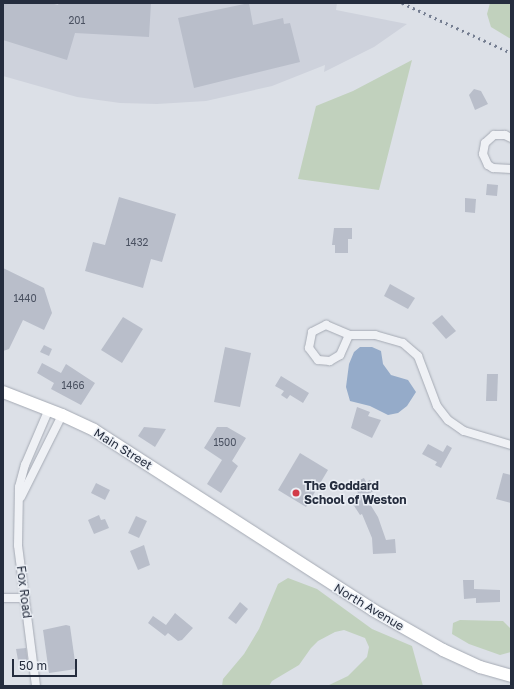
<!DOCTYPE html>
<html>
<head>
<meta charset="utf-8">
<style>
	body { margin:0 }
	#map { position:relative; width:514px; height:689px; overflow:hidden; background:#dce0e7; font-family:"Golos Text",sans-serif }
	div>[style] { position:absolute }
	.built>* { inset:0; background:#ced2dc }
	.green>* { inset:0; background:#c1d1bd }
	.water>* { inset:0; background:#95abc9 }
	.building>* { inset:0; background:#b9beca }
	.roads { filter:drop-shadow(0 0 1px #a5aab4) drop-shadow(0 0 1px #a5aab4) }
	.minor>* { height:8px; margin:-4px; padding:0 4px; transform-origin:4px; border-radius:4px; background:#eff1f5 }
	.secondary>* { height:12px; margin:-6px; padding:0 6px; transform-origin:6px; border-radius:6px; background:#fff }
	.rail>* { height:2.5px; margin-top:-1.25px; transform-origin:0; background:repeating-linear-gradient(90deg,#757e91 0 2px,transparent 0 6px) }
	.dots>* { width:11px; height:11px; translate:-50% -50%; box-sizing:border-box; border:2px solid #ebeff5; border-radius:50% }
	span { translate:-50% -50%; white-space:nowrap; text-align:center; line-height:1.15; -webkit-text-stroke:3px #ebeff5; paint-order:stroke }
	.number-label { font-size:10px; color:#4a5161 }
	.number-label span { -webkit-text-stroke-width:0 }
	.street-label { font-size:12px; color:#252d3e }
	.poi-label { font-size:12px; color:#252d3e; font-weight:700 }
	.left { translate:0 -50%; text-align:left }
	.frame { position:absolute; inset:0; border:4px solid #252d3e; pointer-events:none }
	.scale { position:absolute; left:12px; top:659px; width:65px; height:18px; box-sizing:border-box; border:2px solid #252d3e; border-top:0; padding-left:5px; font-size:12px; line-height:14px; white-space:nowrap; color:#252d3e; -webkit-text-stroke:3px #ebeff5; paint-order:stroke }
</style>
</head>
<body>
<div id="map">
	<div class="built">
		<i style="clip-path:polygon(3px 3px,337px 3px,336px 10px,407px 24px,374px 47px,324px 72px,325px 65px,272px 86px,206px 101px,157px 104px,120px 103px,77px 97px,3px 76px)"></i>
	</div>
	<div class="green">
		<i style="clip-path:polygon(490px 3px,511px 3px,511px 39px,491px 27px,487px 14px)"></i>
		<i style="clip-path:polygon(412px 60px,379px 190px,298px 179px,316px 106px,353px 91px)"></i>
		<i style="clip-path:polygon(288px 578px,317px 589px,372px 629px,412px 646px,423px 686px,327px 686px,348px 676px,367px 657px,369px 647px,365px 638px,344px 630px,335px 632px,318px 641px,311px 648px,299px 665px,272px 681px,269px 686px,222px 686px,223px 679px,244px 654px,259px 629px,278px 584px)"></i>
		<i style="clip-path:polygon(460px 620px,503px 621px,511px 629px,511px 652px,500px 655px,469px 644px,452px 634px,453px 623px)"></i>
	</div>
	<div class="water">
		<i style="clip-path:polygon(360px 347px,372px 347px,381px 351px,383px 364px,391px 375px,408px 380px,416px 392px,407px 406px,398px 413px,388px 415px,370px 406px,350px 401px,346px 387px,349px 364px,354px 352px)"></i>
	</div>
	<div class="building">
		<i style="clip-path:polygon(3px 3px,50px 3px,58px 5px,59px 3px,151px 3px,149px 37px,75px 33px,67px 60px,3px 40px)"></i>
		<i style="clip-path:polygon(249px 3px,253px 25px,283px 18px,284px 24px,290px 23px,300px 62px,194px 88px,178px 18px)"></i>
		<i style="clip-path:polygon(474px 89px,481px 91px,488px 104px,475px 110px,469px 95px)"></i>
		<i style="clip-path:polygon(487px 184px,498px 185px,497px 196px,486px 195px)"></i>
		<i style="clip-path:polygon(119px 197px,176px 214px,162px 262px,151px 259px,143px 288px,85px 271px,93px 242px,105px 245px)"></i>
		<i style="clip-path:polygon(465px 198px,476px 199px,475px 213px,465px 212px)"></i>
		<i style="clip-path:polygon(334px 228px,352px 228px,352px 239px,348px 239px,348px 253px,335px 253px,335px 245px,332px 245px)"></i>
		<i style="clip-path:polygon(3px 268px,44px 288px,52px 313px,44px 330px,23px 320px,9px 349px,3px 351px)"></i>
		<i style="clip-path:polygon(390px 284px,415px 298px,408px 309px,384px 296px)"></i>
		<i style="clip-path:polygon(442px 315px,456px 331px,446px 339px,432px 323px)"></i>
		<i style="clip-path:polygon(123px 317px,143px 329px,122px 363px,101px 350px)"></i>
		<i style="clip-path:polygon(44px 345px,52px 349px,49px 356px,40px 352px)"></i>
		<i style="clip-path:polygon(225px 347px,251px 353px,240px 407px,214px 402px)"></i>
		<i style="clip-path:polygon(42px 363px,61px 373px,66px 364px,95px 383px,81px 405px,51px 389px,54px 383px,37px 373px)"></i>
		<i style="clip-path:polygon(487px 374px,498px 374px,497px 401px,486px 401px)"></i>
		<i style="clip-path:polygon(281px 376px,309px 393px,303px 403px,290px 395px,287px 399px,281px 395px,284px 391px,275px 386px)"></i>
		<i style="clip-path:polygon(357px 407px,370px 412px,368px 416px,381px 420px,372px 438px,351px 428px)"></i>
		<i style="clip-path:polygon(144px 427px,166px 429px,155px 447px,138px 436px)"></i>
		<i style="clip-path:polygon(217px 427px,227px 427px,246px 438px,232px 461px,238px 466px,221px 493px,207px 484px,222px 460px,204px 448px)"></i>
		<i style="clip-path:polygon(428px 444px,443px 452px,447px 445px,452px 448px,441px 468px,435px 465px,437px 462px,422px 454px)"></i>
		<i style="clip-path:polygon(300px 453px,328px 470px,306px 507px,278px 490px)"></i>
		<i style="clip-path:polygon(503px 473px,511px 475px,511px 503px,496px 499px)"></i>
		<i style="clip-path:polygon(364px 478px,366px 482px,370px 480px,375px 490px,365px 496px,378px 517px,386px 540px,395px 539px,396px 553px,373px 554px,372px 538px,362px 514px,360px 515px,349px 498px,358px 493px,353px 483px)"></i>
		<i style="clip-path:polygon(96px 483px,110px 490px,105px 500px,91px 493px)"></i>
		<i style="clip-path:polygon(99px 515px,101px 520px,105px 519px,109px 528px,94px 534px,88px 520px)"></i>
		<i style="clip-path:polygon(136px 516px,147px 521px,139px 538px,128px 533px)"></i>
		<i style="clip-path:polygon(144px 545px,150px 565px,138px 570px,130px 551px)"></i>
		<i style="clip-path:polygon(463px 580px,474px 580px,474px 589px,500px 590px,500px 602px,476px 603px,476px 598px,464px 599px)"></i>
		<i style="clip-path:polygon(240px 602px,248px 609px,236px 624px,228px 618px)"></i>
		<i style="clip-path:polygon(175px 613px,193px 628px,182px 640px,178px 641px,168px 633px,165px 636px,148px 623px,153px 616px,166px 625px)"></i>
		<i style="clip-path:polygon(66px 625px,70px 626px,76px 669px,49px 673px,43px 630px)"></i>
		<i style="clip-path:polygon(26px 648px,28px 664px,19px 666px,16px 649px)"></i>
	</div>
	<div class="roads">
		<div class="minor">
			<i style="left:511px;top:138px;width:7px;rotate:-153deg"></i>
			<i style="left:505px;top:135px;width:11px;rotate:180deg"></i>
			<i style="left:494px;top:135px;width:12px;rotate:138deg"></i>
			<i style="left:485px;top:143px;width:11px;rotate:100deg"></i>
			<i style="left:483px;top:154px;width:12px;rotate:66deg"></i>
			<i style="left:488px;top:165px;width:6px;rotate:31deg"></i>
			<i style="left:493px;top:168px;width:18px;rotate:3deg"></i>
			<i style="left:349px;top:335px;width:22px;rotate:114deg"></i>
			<i style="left:340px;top:355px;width:12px;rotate:149deg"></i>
			<i style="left:330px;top:361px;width:12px;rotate:-175deg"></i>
			<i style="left:318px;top:360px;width:15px;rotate:-127deg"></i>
			<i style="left:309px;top:348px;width:16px;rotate:-79deg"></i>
			<i style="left:312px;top:332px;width:16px;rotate:-27deg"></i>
			<i style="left:326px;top:325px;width:25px;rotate:23deg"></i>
			<i style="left:349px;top:335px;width:26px"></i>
			<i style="left:375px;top:335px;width:29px;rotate:16deg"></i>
			<i style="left:403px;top:343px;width:20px;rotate:41deg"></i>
			<i style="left:418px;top:356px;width:53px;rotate:69.2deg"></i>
			<i style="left:437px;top:406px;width:18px;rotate:52deg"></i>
			<i style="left:448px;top:420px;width:19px;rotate:35deg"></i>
			<i style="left:464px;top:431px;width:49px;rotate:16.6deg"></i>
			<i style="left:21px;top:497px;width:92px;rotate:-63.4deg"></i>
			<i style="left:3px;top:598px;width:22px"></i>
			<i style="left:36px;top:686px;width:142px;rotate:-97.3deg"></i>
			<i style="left:18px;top:545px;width:58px;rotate:-89deg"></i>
			<i style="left:19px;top:487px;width:23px;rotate:-75deg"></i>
			<i style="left:25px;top:465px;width:61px;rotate:-66.8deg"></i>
		</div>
		<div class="secondary">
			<i style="left:3px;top:392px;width:63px;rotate:21.3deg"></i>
			<i style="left:62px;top:415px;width:35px;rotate:25deg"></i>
			<i style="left:94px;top:430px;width:332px;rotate:32.8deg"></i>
			<i style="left:373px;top:610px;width:81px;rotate:29.7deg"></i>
			<i style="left:443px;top:650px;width:41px;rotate:24.7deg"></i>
			<i style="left:480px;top:667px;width:32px;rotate:16deg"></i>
		</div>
	</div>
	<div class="rail">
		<i style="left:402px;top:3px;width:120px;rotate:24.6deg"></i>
	</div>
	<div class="dots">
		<i style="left:296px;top:493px;background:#d23b49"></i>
	</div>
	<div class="number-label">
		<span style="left:77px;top:21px">201</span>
		<span style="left:137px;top:243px">1432</span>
		<span style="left:25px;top:299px">1440</span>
		<span style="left:73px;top:386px">1466</span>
		<span style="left:225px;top:443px">1500</span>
	</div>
	<div class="street-label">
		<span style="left:123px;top:449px;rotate:32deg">Main Street</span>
		<span style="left:24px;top:592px;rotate:83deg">Fox Road</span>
		<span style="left:369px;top:607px;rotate:31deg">North Avenue</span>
	</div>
	<div class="poi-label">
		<span class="left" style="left:304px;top:493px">The Goddard<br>School of Weston</span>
	</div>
	<div class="frame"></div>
	<div class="scale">50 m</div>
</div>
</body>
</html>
